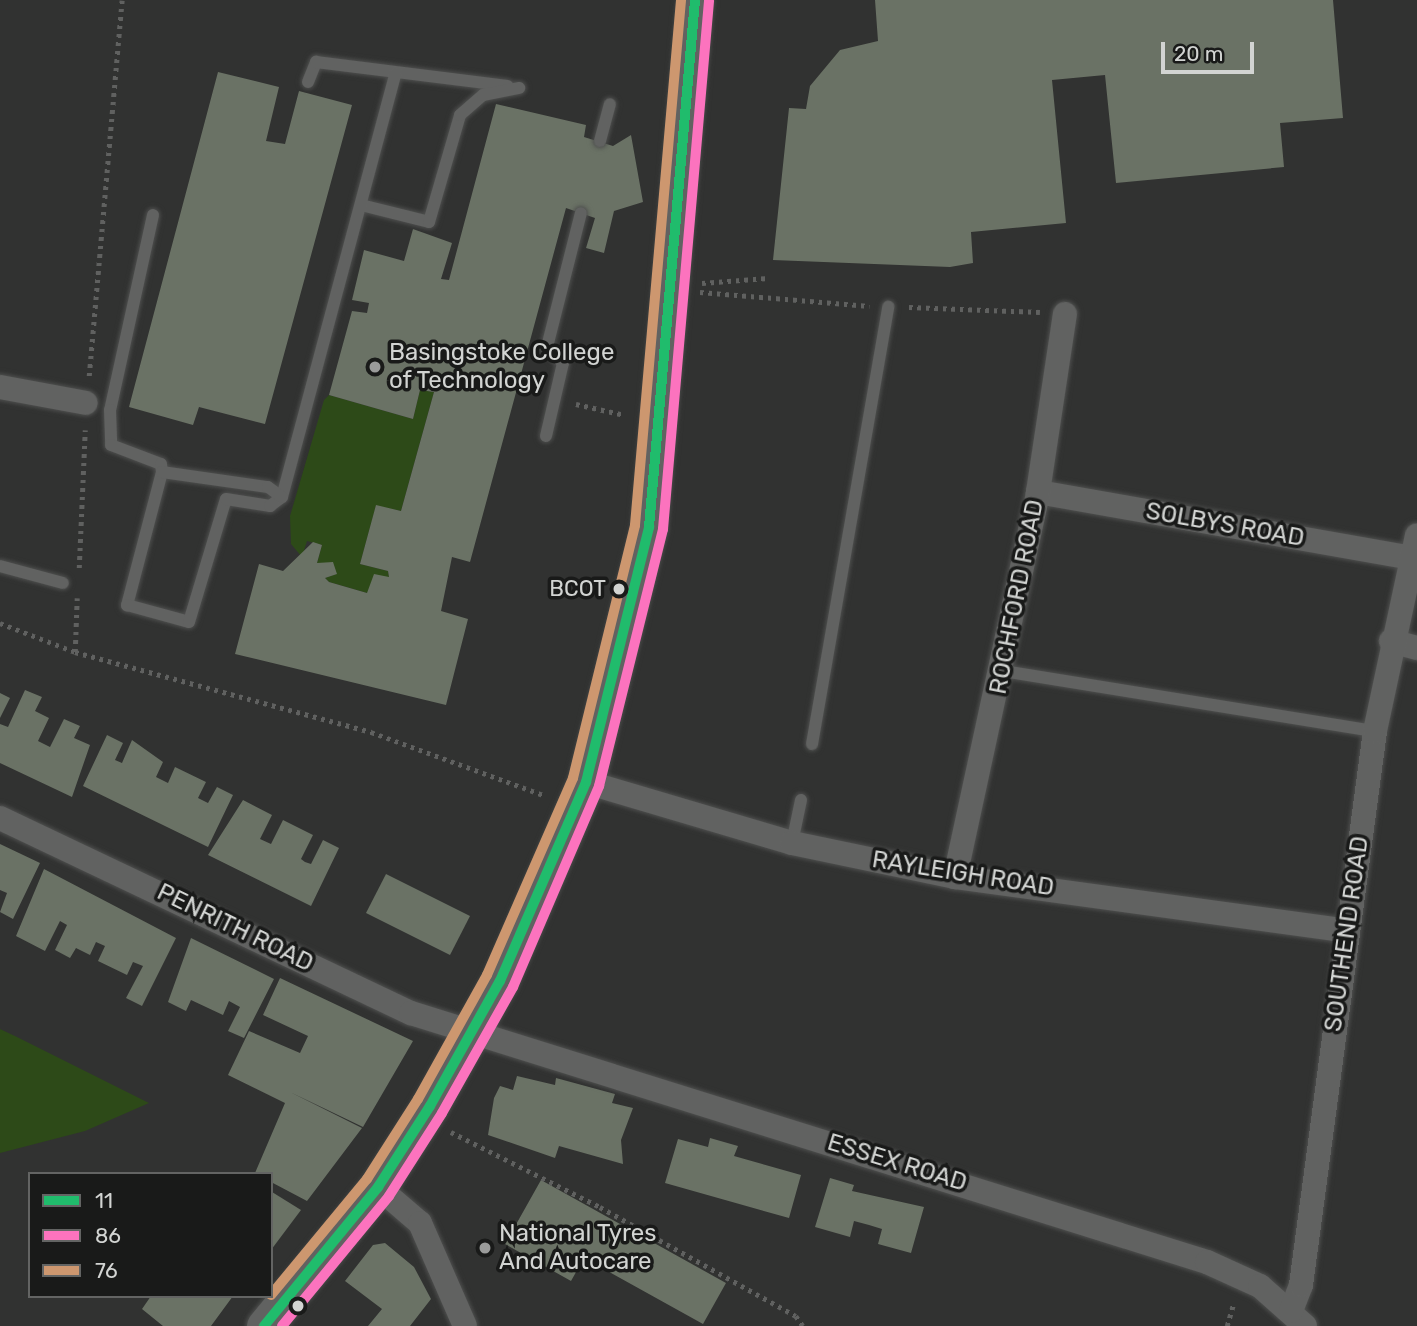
<!DOCTYPE html>
<html>
<head>
<meta charset="utf-8">
<style>
	body { margin:0 }
	#map { position:relative; width:1417px; height:1326px; overflow:hidden; background:#313231; font-family:Rubik,sans-serif }
	div>[style] { position:absolute }
	.green>* { inset:0; background:#2d4a18 }
	.building>* { inset:0; background:#6a7265 }
	.path>* { height:4.5px; margin-top:-2.25px; transform-origin:0; background:repeating-linear-gradient(90deg,#606160 0 3.5px,transparent 0 8.5px) }
	.roads { filter:drop-shadow(0 0 2px #4e4f4e) drop-shadow(0 0 2px #4e4f4e) }
	.lane>* { height:12px; margin:-6px; padding:0 6px; transform-origin:6px; border-radius:6px; background:#616261 }
	.street>* { height:24px; margin:-12px; padding:0 12px; transform-origin:12px; border-radius:12px; background:#616261 }
	.secondary>* { height:35px; margin:-17.5px; padding:0 17.5px; transform-origin:17.5px; border-radius:17.5px; background:#616261 }
	.bus-1>* { height:10px; margin:-5px; padding:0 5px; transform-origin:5px; border-radius:5px; background:#20bc6c }
	.bus-2>* { height:10px; margin:-5px; padding:0 5px; transform-origin:5px; border-radius:5px; background:#fc73be }
	.bus-3>* { height:10px; margin:-5px; padding:0 5px; transform-origin:5px; border-radius:5px; background:#cd976f }
	.dots>* { width:19px; height:19px; translate:-50% -50%; box-sizing:border-box; border:4px solid #191a19; border-radius:50% }
	span { translate:-50% -50%; white-space:nowrap; text-align:center; line-height:1.15; -webkit-text-stroke:7px #191a19; paint-order:stroke }
	.bus-label { font-size:22px; color:#d2d4d2 }
	.right { translate:-100% -50%; text-align:right }
	.poi-label { font-size:24px; color:#d2d4d2 }
	.left { translate:0 -50%; text-align:left }
	.street-label { font-size:24px; color:#d2d4d2 }
	.legend { position:absolute; left:28px; top:1172px; width:245px; height:126px; box-sizing:border-box; background:#191a19; border:2px solid #636463; margin:0; padding:9px 12px; list-style:none; font-size:21px; color:#d2d4d2 }
	.legend li { display:flex; align-items:center; gap:14px; height:35px }
	.legend b { width:35px; border:2px solid #636463 }
	.scale { position:absolute; left:1161px; top:42px; width:93px; height:32px; box-sizing:border-box; border:4px solid #d2d4d2; border-top:0; padding-left:9px; font-size:21px; line-height:24px; white-space:nowrap; color:#d2d4d2; -webkit-text-stroke:5px #191a19; paint-order:stroke }
</style>
</head>
<body>
<div id="map">
	<div class="green">
		<i style="clip-path:polygon(420px 390px,434px 392px,401px 511px,376px 506px,360px 564px,388px 571px,389px 577px,367px 593px,329px 582px,325px 578px,336px 574px,317px 563px,322px 545px,307px 541px,302px 557px,291px 544px,290px 516px,324px 400px,329px 395px,413px 419px)"></i>
		<i style="clip-path:polygon(0 1029px,17px 1037px,149px 1103px,85px 1131px,0 1153px)"></i>
	</div>
	<div class="building">
		<i style="clip-path:polygon(875px 0,1333px 0,1343px 118px,1280px 123px,1284px 167px,1116px 183px,1105px 75px,1052px 80px,1066px 223px,971px 232px,973px 263px,950px 267px,773px 260px,789px 108px,806px 109px,810px 86px,840px 50px,878px 41px)"></i>
		<i style="clip-path:polygon(218px 72px,279px 87px,266px 141px,285px 144px,299px 91px,352px 105px,265px 424px,199px 407px,193px 425px,129px 407px)"></i>
		<i style="clip-path:polygon(496px 104px,586px 125px,584px 137px,613px 146px,631px 135px,643px 202px,614px 211px,604px 253px,586px 248px,595px 218px,566px 208px,470px 562px,452px 557px,441px 611px,468px 619px,446px 705px,235px 654px,259px 564px,283px 571px,313px 542px,322px 545px,317px 563px,333px 562px,337px 574px,325px 578px,329px 582px,367px 593px,374px 574px,389px 577px,388px 571px,360px 564px,376px 505px,401px 511px,434px 392px,420px 390px,413px 419px,329px 395px,352px 311px,367px 313px,369px 303px,352px 300px,364px 250px,404px 261px,413px 229px,452px 243px,441px 279px,449px 280px)"></i>
		<i style="clip-path:polygon(25px 690px,42px 697px,35px 711px,49px 718px,38px 741px,50px 747px,64px 719px,80px 726px,74px 738px,90px 745px,72px 797px,0 763px,0 724px,8px 727px)"></i>
		<i style="clip-path:polygon(0 693px,10px 698px,0 718px)"></i>
		<i style="clip-path:polygon(107px 735px,123px 743px,115px 760px,122px 763px,132px 740px,163px 762px,156px 777px,168px 783px,175px 767px,206px 782px,198px 798px,208px 803px,217px 787px,233px 795px,208px 847px,83px 786px)"></i>
		<i style="clip-path:polygon(243px 800px,272px 815px,260px 839px,271px 844px,283px 820px,313px 835px,301px 859px,305px 862px,311px 864px,323px 840px,339px 848px,311px 906px,208px 855px)"></i>
		<i style="clip-path:polygon(0 844px,40px 863px,13px 919px,0 912px,7px 893px,0 890px)"></i>
		<i style="clip-path:polygon(44px 869px,176px 938px,142px 1006px,126px 998px,143px 966px,133px 962px,127px 975px,98px 961px,105px 946px,96px 942px,90px 955px,76px 948px,70px 958px,55px 950px,67px 925px,60px 921px,45px 951px,16px 936px)"></i>
		<i style="clip-path:polygon(386px 874px,470px 916px,450px 955px,366px 913px)"></i>
		<i style="clip-path:polygon(191px 938px,274px 979px,244px 1038px,228px 1031px,240px 1007px,229px 1001px,223px 1015px,191px 1000px,186px 1011px,168px 1002px)"></i>
		<i style="clip-path:polygon(280px 978px,413px 1041px,363px 1127px,290px 1092px,362px 1128px,307px 1201px,271px 1182px,271px 1174px,255px 1173px,285px 1103px,228px 1075px,249px 1031px,300px 1053px,308px 1036px,263px 1015px)"></i>
		<i style="clip-path:polygon(517px 1076px,555px 1085px,556px 1078px,615px 1094px,612px 1103px,633px 1108px,621px 1140px,623px 1164px,559px 1146px,555px 1158px,488px 1135px,494px 1098px,500px 1086px,513px 1090px)"></i>
		<i style="clip-path:polygon(710px 1138px,738px 1146px,734px 1156px,801px 1175px,789px 1218px,665px 1183px,678px 1139px,708px 1147px)"></i>
		<i style="clip-path:polygon(830px 1178px,854px 1185px,852px 1191px,924px 1207px,911px 1253px,878px 1244px,882px 1229px,869px 1225px,854px 1221px,850px 1237px,815px 1227px)"></i>
		<i style="clip-path:polygon(541px 1180px,726px 1283px,703px 1324px,584px 1258px,571px 1281px,505px 1244px)"></i>
		<i style="clip-path:polygon(272px 1192px,301px 1210px,271px 1250px,271px 1193px)"></i>
		<i style="clip-path:polygon(385px 1243px,414px 1267px,431px 1299px,410px 1326px,368px 1326px,382px 1309px,345px 1281px,373px 1245px)"></i>
		<i style="clip-path:polygon(151px 1296px,187px 1297px,233px 1296px,211px 1326px,163px 1326px,142px 1309px)"></i>
	</div>
	<div class="path">
		<i style="left:702px;top:283px;width:66px;rotate:-4.3deg"></i>
		<i style="left:700px;top:292px;width:170px;rotate:4.7deg"></i>
		<i style="left:909px;top:307px;width:131px;rotate:2.2deg"></i>
		<i style="left:89px;top:376px;width:377px;rotate:-85deg"></i>
		<i style="left:519px;top:386px;width:16px;rotate:18deg"></i>
		<i style="left:576px;top:404px;width:50px;rotate:12.7deg"></i>
		<i style="left:79px;top:568px;width:138px;rotate:-87.5deg"></i>
		<i style="left:0;top:623px;width:80px;rotate:21.1deg"></i>
		<i style="left:75px;top:652px;width:307px;rotate:15.1deg"></i>
		<i style="left:371px;top:732px;width:186px;rotate:20.1deg"></i>
		<i style="left:75px;top:652px;width:54px;rotate:-87.9deg"></i>
		<i style="left:451px;top:1132px;width:167px;rotate:26.7deg"></i>
		<i style="left:600px;top:1207px;width:224px;rotate:29.1deg"></i>
		<i style="left:796px;top:1316px;width:12px;rotate:55deg"></i>
		<i style="left:1227px;top:1326px;width:25px;rotate:-74deg"></i>
	</div>
	<div class="roads">
		<div class="lane">
			<i style="left:308px;top:82px;width:22px;rotate:-68deg"></i>
			<i style="left:316px;top:62px;width:193px;rotate:7.1deg"></i>
			<i style="left:600px;top:141px;width:38px;rotate:-75deg"></i>
			<i style="left:361px;top:205px;width:70px;rotate:14deg"></i>
			<i style="left:429px;top:222px;width:111px;rotate:-73.8deg"></i>
			<i style="left:460px;top:115px;width:30px;rotate:-41deg"></i>
			<i style="left:483px;top:95px;width:37px;rotate:-11deg"></i>
			<i style="left:153px;top:215px;width:200px;rotate:102.4deg"></i>
			<i style="left:110px;top:410px;width:35px;rotate:88deg"></i>
			<i style="left:111px;top:445px;width:53px;rotate:20.8deg"></i>
			<i style="left:161px;top:464px;width:8px;rotate:83deg"></i>
			<i style="left:162px;top:472px;width:138px;rotate:104.7deg"></i>
			<i style="left:127px;top:605px;width:64px;rotate:15.3deg"></i>
			<i style="left:189px;top:622px;width:128px;rotate:-73.3deg"></i>
			<i style="left:226px;top:499px;width:45px;rotate:9deg"></i>
			<i style="left:270px;top:506px;width:15px;rotate:-37deg"></i>
			<i style="left:282px;top:497px;width:439px;rotate:-75deg"></i>
			<i style="left:546px;top:436px;width:75px;rotate:-76.9deg"></i>
			<i style="left:563px;top:363px;width:23px;rotate:-135deg"></i>
			<i style="left:547px;top:347px;width:138px;rotate:-75.8deg"></i>
			<i style="left:162px;top:472px;width:107px;rotate:8.1deg"></i>
			<i style="left:268px;top:487px;width:17px;rotate:36deg"></i>
			<i style="left:0;top:566px;width:65px;rotate:15.1deg"></i>
			<i style="left:1003px;top:671px;width:377px;rotate:9.2deg"></i>
			<i style="left:812px;top:744px;width:444px;rotate:-80.1deg"></i>
			<i style="left:792px;top:843px;width:44px;rotate:-78.2deg"></i>
		</div>
		<div class="street">
			<i style="left:0;top:387px;width:87px;rotate:10.5deg"></i>
			<i style="left:1038px;top:492px;width:380px;rotate:10deg"></i>
			<i style="left:1391px;top:641px;width:27px;rotate:15deg"></i>
			<i style="left:586px;top:782px;width:215px;rotate:16.5deg"></i>
			<i style="left:792px;top:843px;width:167px;rotate:11.8deg"></i>
			<i style="left:955px;top:877px;width:396px;rotate:7.8deg"></i>
			<i style="left:0;top:818px;width:455px;rotate:25.4deg"></i>
			<i style="left:411px;top:1013px;width:834px;rotate:17.37deg"></i>
			<i style="left:1207px;top:1262px;width:58px;rotate:24.4deg"></i>
			<i style="left:1260px;top:1286px;width:60px;rotate:41.6deg"></i>
			<i style="left:955px;top:877px;width:394px;rotate:-77.8deg"></i>
			<i style="left:1038px;top:492px;width:180px;rotate:-81.4deg"></i>
			<i style="left:378px;top:1187px;width:55px;rotate:40.6deg"></i>
			<i style="left:420px;top:1223px;width:112px;rotate:66.4deg"></i>
			<i style="left:1291px;top:1311px;width:28px;rotate:-69deg"></i>
			<i style="left:1301px;top:1285px;width:559px;rotate:-82.39deg"></i>
			<i style="left:1375px;top:731px;width:200px;rotate:-77.9deg"></i>
		</div>
		<div class="secondary">
			<i style="left:264px;top:1326px;width:180px;rotate:-50.6deg"></i>
			<i style="left:378px;top:1187px;width:96px;rotate:-57.3deg"></i>
			<i style="left:430px;top:1106px;width:143px;rotate:-60.8deg"></i>
			<i style="left:500px;top:981px;width:217px;rotate:-66.6deg"></i>
			<i style="left:586px;top:782px;width:263px;rotate:-76.1deg"></i>
			<i style="left:649px;top:527px;width:529px;rotate:-85.01deg"></i>
		</div>
	</div>
	<div class="bus-1">
		<i style="left:264px;top:1326px;width:180px;rotate:-50.6deg"></i>
		<i style="left:378px;top:1187px;width:96px;rotate:-57.3deg"></i>
		<i style="left:430px;top:1106px;width:143px;rotate:-60.8deg"></i>
		<i style="left:500px;top:981px;width:217px;rotate:-66.6deg"></i>
		<i style="left:586px;top:782px;width:263px;rotate:-76.1deg"></i>
		<i style="left:649px;top:527px;width:529px;rotate:-85.01deg"></i>
	</div>
	<div class="bus-2">
		<i style="left:282px;top:1326px;width:168px;rotate:-50.5deg"></i>
		<i style="left:389px;top:1196px;width:98px;rotate:-57.4deg"></i>
		<i style="left:442px;top:1113px;width:145px;rotate:-60.6deg"></i>
		<i style="left:513px;top:987px;width:219px;rotate:-66.8deg"></i>
		<i style="left:599px;top:786px;width:265px;rotate:-76deg"></i>
		<i style="left:663px;top:529px;width:530px;rotate:-85.02deg"></i>
	</div>
	<div class="bus-3">
		<i style="left:271px;top:1295px;width:151px;rotate:-50.4deg"></i>
		<i style="left:367px;top:1179px;width:95px;rotate:-57.5deg"></i>
		<i style="left:418px;top:1099px;width:142px;rotate:-60.9deg"></i>
		<i style="left:487px;top:975px;width:215px;rotate:-66.4deg"></i>
		<i style="left:573px;top:778px;width:260px;rotate:-76.2deg"></i>
		<i style="left:635px;top:525px;width:527px;rotate:-84.99deg"></i>
	</div>
	<div class="dots">
		<i style="left:375px;top:367px;background:#9a9b9a"></i>
		<i style="left:619px;top:589px;background:#d2d4d2"></i>
		<i style="left:485px;top:1248px;background:#9a9b9a"></i>
		<i style="left:298px;top:1306px;background:#d2d4d2"></i>
	</div>
	<div class="bus-label">
		<span class="right" style="left:606px;top:589px">BCOT</span>
	</div>
	<div class="poi-label">
		<span class="left" style="left:389px;top:367px">Basingstoke College<br>of Technology</span>
		<span class="left" style="left:499px;top:1248px">National Tyres<br>And Autocare</span>
	</div>
	<div class="street-label">
		<span style="left:1225px;top:525px;rotate:10deg">SOLBYS ROAD</span>
		<span style="left:1017px;top:597px;rotate:-79deg">ROCHFORD ROAD</span>
		<span style="left:963px;top:874px;rotate:9deg">RAYLEIGH ROAD</span>
		<span style="left:235px;top:928px;rotate:26deg">PENRITH ROAD</span>
		<span style="left:1347px;top:934px;rotate:-82deg">SOUTHEND ROAD</span>
		<span style="left:897px;top:1163px;rotate:17deg">ESSEX ROAD</span>
	</div>
	<ul class="legend">
	<li><b style="height:9px;background:#20bc6c"></b>11</li>
	<li><b style="height:9px;background:#fc73be"></b>86</li>
	<li><b style="height:9px;background:#cd976f"></b>76</li>
	</ul>
	<div class="scale">20 m</div>
</div>
</body>
</html>
